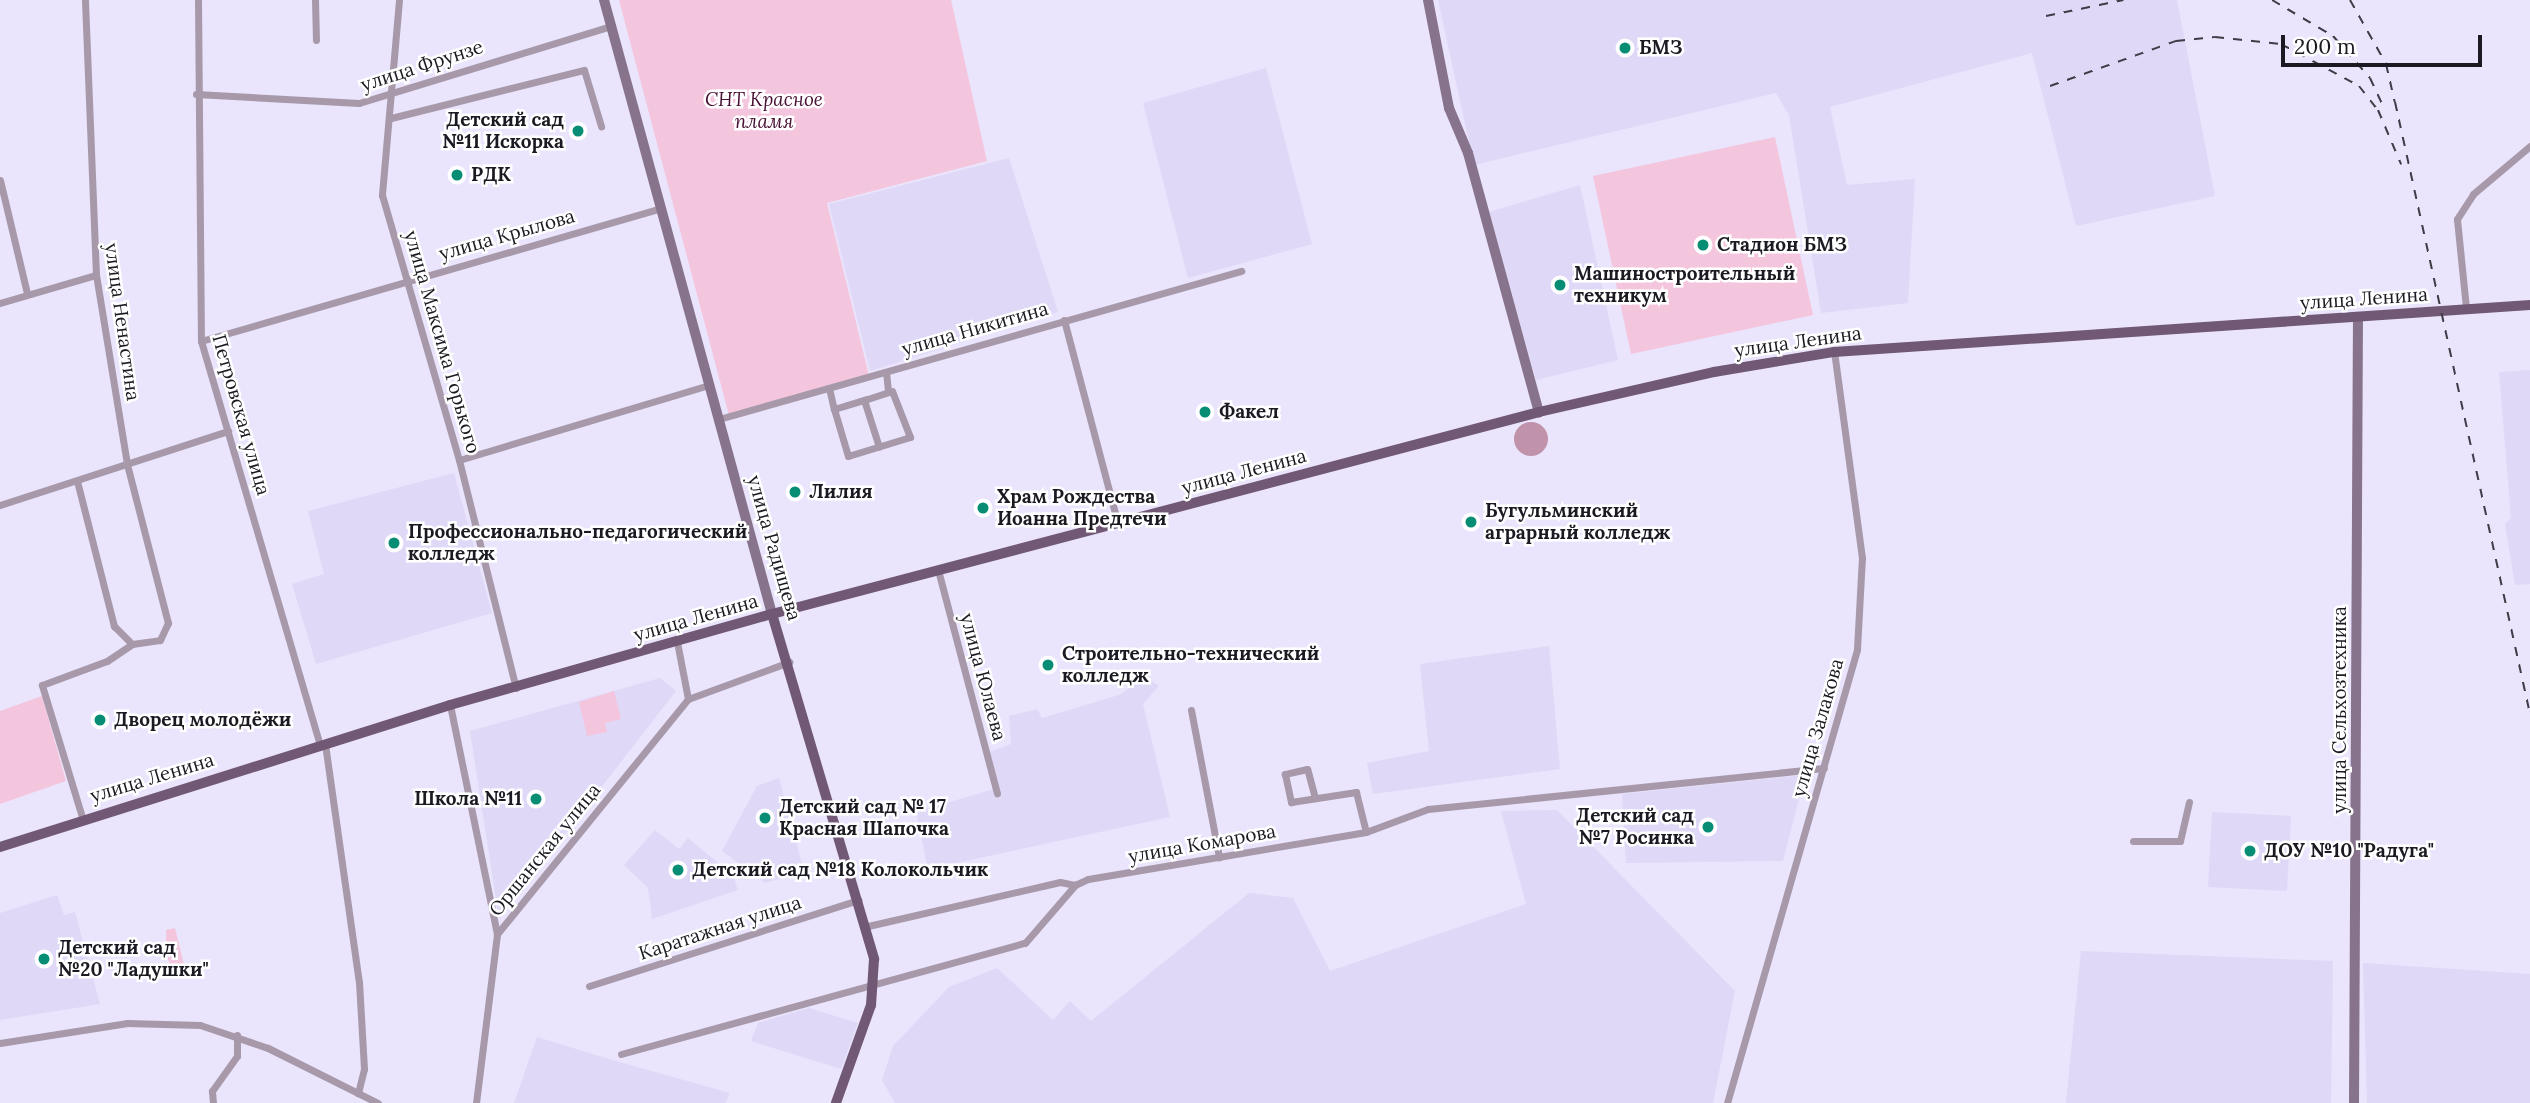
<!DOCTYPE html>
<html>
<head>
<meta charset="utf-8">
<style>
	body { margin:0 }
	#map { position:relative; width:2530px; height:1103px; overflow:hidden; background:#eae4fc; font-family:Lora,serif }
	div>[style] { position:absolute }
	.built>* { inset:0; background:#e0d8f7 }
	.green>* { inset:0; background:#f4c6de }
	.forest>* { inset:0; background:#c193ab }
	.round { border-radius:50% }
	.street>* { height:7px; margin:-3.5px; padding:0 3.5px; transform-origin:3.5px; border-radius:3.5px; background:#a799a9 }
	.secondary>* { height:10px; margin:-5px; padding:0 5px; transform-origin:5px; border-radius:5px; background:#87738b }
	.primary>* { height:10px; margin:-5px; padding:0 5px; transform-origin:5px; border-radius:5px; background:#715875 }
	.rail>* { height:2px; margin-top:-1px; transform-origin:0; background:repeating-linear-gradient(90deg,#3e3c46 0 9px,transparent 0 18px) }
	.dots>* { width:19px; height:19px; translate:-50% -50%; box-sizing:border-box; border:4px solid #fff; border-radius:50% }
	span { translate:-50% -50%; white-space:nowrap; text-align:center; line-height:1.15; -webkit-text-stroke:5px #fff; paint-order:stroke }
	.poi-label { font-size:19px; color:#1b1921; font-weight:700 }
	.left { translate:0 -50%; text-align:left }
	.right { translate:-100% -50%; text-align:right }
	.street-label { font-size:19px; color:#1b1921 }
	.park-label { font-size:19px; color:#481033; font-style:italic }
	.scale { position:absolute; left:2281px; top:35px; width:201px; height:32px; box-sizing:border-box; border:4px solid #1b1921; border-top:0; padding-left:9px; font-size:21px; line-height:24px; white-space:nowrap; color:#1b1921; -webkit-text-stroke:5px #fff; paint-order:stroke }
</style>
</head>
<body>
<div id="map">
	<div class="built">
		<i style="clip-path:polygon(1438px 0,2177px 0,2215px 196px,2076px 226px,2032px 53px,1830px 107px,1847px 185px,1915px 179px,1908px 303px,1821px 313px,1789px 115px,1776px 93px,1474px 165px)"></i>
		<i style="clip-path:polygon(1266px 68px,1312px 244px,1188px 278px,1143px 103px)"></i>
		<i style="clip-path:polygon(1009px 158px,1058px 312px,870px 371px,829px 204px)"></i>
		<i style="clip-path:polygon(1580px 185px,1618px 360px,1536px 380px,1489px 212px)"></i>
		<i style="clip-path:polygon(2530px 370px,2530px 584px,2515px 585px,2505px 524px,2511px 518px,2499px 372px)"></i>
		<i style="clip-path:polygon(454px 473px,492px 613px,316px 664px,292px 584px,324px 574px,308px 511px)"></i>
		<i style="clip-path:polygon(1549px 646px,1560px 769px,1373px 794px,1367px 763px,1429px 751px,1420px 664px)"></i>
		<i style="clip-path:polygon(1145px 677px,1159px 686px,1143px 704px,1170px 817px,928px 869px,916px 812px,994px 789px,984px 754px,1011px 744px,1009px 716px,1037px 709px,1042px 718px,1119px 695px)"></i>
		<i style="clip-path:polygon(660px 678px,676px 691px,499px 919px,470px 731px)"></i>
		<i style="clip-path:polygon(1805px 775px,1783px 861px,1626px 863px,1622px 794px)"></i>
		<i style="clip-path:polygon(779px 778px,804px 871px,765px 883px,722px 851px,757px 786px)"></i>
		<i style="clip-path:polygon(1557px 810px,1735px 991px,1713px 1103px,895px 1103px,882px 1080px,893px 1046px,949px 987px,997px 968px,1053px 1020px,1070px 1001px,1091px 1021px,1249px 893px,1293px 898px,1330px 971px,1526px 904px,1501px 811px)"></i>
		<i style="clip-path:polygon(2212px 812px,2291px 816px,2287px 891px,2208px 887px)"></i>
		<i style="clip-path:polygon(655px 830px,679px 849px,688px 838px,733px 875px,738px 890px,652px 919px,648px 888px,624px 865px)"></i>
		<i style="clip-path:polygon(57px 895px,64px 915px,75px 912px,100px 1004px,0 1020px,0 913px)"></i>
		<i style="clip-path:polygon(2081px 951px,2333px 961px,2331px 1103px,2066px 1103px)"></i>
		<i style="clip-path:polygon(2363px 963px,2530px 974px,2530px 1103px,2367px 1103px)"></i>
		<i style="clip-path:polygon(809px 1008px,858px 1023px,841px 1069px,751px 1041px,758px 1023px)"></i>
		<i style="clip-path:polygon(537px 1037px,609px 1059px,730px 1093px,725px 1103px,514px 1103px)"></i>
	</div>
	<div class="green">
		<i style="clip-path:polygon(619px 0,951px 0,987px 161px,827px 203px,870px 380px,730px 419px)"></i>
		<i style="clip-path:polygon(1775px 137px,1813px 315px,1631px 354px,1593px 176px)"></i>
		<i style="clip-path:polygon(614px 691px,621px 719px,605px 723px,607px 732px,587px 736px,579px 702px)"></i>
		<i style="clip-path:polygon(42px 696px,66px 781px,0 804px,0 711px)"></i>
		<i style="clip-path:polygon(175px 928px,186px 973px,185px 978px,173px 972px,166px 954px,166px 930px)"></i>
	</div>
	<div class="forest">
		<i class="round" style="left:1514px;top:422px;width:34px;height:34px"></i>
	</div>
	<div class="street">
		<i style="left:198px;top:0;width:341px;rotate:89.5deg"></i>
		<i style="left:201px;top:341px;width:421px;rotate:73.6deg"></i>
		<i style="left:315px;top:0;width:40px;rotate:88.6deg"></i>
		<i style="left:399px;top:0;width:196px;rotate:95deg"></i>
		<i style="left:382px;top:195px;width:276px;rotate:73.8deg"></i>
		<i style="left:459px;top:460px;width:235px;rotate:76deg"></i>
		<i style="left:196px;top:94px;width:163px;rotate:3.2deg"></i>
		<i style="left:359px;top:103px;width:264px;rotate:-17deg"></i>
		<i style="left:391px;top:118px;width:199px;rotate:-14deg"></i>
		<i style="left:584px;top:70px;width:59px;rotate:73.1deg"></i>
		<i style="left:0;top:180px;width:116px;rotate:76.6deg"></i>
		<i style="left:0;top:303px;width:100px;rotate:-16.3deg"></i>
		<i style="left:2466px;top:308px;width:89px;rotate:-95.8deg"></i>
		<i style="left:2457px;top:219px;width:30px;rotate:-57deg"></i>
		<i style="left:2473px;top:194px;width:75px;rotate:-40.1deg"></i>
		<i style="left:1064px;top:320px;width:211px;rotate:75.2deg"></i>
		<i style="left:201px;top:341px;width:479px;rotate:-16.1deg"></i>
		<i style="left:886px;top:372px;width:20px;rotate:84deg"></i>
		<i style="left:829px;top:388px;width:22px;rotate:77deg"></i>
		<i style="left:834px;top:409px;width:34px;rotate:-17deg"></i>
		<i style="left:834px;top:409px;width:49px;rotate:73.4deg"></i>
		<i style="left:848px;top:456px;width:65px;rotate:-17deg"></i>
		<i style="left:910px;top:437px;width:49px;rotate:-111.4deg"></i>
		<i style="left:892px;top:391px;width:29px;rotate:162deg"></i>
		<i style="left:864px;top:400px;width:49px;rotate:72.3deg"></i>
		<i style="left:719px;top:419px;width:543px;rotate:-15.83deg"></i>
		<i style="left:459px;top:460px;width:261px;rotate:-16.7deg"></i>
		<i style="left:77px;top:481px;width:150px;rotate:75.7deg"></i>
		<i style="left:114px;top:626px;width:25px;rotate:45deg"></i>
		<i style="left:0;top:505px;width:240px;rotate:-18deg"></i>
		<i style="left:938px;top:570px;width:231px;rotate:75.2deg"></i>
		<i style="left:688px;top:699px;width:108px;rotate:-20.1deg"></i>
		<i style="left:450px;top:705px;width:234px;rotate:78.4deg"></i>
		<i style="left:1191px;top:710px;width:150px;rotate:79.2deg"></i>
		<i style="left:325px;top:744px;width:240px;rotate:81.9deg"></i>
		<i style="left:359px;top:982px;width:87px;rotate:86.7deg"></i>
		<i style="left:364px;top:1069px;width:25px;rotate:104deg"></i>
		<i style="left:1315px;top:798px;width:30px;rotate:-105deg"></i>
		<i style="left:1307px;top:769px;width:23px;rotate:167deg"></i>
		<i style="left:1285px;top:774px;width:29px;rotate:78deg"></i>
		<i style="left:1291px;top:802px;width:66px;rotate:-8.7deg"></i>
		<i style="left:1356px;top:792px;width:41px;rotate:76deg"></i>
		<i style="left:82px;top:817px;width:138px;rotate:-106.9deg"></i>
		<i style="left:42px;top:685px;width:69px;rotate:-20.3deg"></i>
		<i style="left:107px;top:661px;width:30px;rotate:-34deg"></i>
		<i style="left:132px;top:644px;width:28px;rotate:-8deg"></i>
		<i style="left:160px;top:640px;width:19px;rotate:-65deg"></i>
		<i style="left:168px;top:623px;width:164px;rotate:-104.5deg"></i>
		<i style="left:127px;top:464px;width:192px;rotate:-99.3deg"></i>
		<i style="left:96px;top:275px;width:275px;rotate:-92.3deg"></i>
		<i style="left:2133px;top:841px;width:47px"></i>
		<i style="left:2180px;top:841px;width:40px;rotate:-77deg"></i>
		<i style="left:868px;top:926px;width:197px;rotate:-12.9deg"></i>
		<i style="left:1060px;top:882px;width:15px;rotate:11deg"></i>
		<i style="left:589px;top:986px;width:283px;rotate:-17.7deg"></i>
		<i style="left:0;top:1043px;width:129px;rotate:-8.9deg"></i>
		<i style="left:127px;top:1023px;width:73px;rotate:1.6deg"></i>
		<i style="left:200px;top:1025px;width:72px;rotate:18.7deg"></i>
		<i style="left:268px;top:1048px;width:123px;rotate:26.6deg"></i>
		<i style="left:621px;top:1054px;width:419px;rotate:-15.4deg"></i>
		<i style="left:1025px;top:943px;width:77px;rotate:-49.2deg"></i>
		<i style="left:1075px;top:885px;width:14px;rotate:-25deg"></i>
		<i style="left:1088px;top:879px;width:282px;rotate:-9.6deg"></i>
		<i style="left:1366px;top:832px;width:66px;rotate:-20.4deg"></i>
		<i style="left:1428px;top:809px;width:398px;rotate:-5.9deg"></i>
		<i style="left:213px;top:1103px;width:12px;rotate:-95deg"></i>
		<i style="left:212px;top:1091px;width:43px;rotate:-54.5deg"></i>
		<i style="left:237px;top:1056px;width:21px;rotate:-90deg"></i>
		<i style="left:476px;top:1103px;width:170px;rotate:-82.9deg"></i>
		<i style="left:497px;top:934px;width:303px;rotate:-50.9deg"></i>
		<i style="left:688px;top:699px;width:58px;rotate:-100.9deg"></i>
		<i style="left:1727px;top:1103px;width:472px;rotate:-74deg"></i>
		<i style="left:1857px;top:649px;width:91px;rotate:-86.9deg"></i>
		<i style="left:1862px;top:558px;width:208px;rotate:-97.7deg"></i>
	</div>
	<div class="secondary">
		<i style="left:604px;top:0;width:637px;rotate:74.7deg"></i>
		<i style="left:1428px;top:0;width:110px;rotate:79deg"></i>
		<i style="left:1449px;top:108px;width:49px;rotate:67.1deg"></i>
		<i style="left:1468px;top:153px;width:269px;rotate:74.7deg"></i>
		<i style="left:2354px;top:1103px;width:785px;rotate:-89.71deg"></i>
	</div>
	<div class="primary">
		<i style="left:772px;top:614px;width:360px;rotate:73.5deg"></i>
		<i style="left:874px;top:959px;width:46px;rotate:93.7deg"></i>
		<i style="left:871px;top:1005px;width:104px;rotate:109.7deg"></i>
		<i style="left:0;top:847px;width:472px;rotate:-17.5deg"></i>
		<i style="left:450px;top:705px;width:335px;rotate:-15.8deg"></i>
		<i style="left:772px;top:614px;width:793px;rotate:-14.75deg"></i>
		<i style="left:1539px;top:412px;width:180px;rotate:-12.9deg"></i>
		<i style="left:1714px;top:372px;width:122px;rotate:-9.5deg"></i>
		<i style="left:1834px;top:352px;width:698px;rotate:-3.86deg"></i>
	</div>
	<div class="rail">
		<i style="left:2272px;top:0;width:71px;rotate:30.5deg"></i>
		<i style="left:2333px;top:36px;width:56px;rotate:48.6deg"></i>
		<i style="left:2370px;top:78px;width:31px;rotate:65deg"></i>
		<i style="left:2350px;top:0;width:73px;rotate:60.6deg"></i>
		<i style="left:2386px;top:64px;width:39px;rotate:77deg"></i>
		<i style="left:2395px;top:102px;width:627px;rotate:77.56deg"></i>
		<i style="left:2046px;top:16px;width:79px;rotate:-11.7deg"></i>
		<i style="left:2050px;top:86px;width:134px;rotate:-19.7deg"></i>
		<i style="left:2176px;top:41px;width:39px;rotate:-6deg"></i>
		<i style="left:2215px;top:37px;width:66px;rotate:6.1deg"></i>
		<i style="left:2281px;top:44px;width:89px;rotate:28.3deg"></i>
		<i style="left:2359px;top:86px;width:31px;rotate:52deg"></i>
		<i style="left:2378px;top:110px;width:59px;rotate:66.9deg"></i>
	</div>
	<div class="dots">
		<i style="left:1625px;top:48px;background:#078d74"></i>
		<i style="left:578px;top:131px;background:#078d74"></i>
		<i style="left:457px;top:175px;background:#078d74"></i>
		<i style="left:1703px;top:245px;background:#078d74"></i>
		<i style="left:1560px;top:285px;background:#078d74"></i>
		<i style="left:1205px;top:412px;background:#078d74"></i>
		<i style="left:795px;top:492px;background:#078d74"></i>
		<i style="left:983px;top:508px;background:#078d74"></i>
		<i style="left:1471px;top:522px;background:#078d74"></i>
		<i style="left:394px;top:543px;background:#078d74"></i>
		<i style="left:1048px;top:665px;background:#078d74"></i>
		<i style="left:100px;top:720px;background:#078d74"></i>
		<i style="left:536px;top:799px;background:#078d74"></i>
		<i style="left:765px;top:818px;background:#078d74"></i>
		<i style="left:1708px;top:827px;background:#078d74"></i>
		<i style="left:2250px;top:851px;background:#078d74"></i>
		<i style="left:678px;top:870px;background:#078d74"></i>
		<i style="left:44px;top:959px;background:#078d74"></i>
	</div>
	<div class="poi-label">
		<span class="left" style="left:1639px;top:48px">БМЗ</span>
		<span class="right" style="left:564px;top:131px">Детский сад<br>№11 Искорка</span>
		<span class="left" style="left:471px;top:175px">РДК</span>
		<span class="left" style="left:1717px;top:245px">Стадион БМЗ</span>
		<span class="left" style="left:1574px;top:285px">Машиностроительный<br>техникум</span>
		<span class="left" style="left:1219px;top:412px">Факел</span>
		<span class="left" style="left:809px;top:492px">Лилия</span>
		<span class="left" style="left:997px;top:508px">Храм Рождества<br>Иоанна Предтечи</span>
		<span class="left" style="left:1485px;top:522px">Бугульминский<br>аграрный колледж</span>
		<span class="left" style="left:408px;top:543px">Профессионально-педагогический<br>колледж</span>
		<span class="left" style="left:1062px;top:665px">Строительно-технический<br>колледж</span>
		<span class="left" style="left:114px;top:720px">Дворец молодёжи</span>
		<span class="right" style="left:522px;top:799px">Школа №11</span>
		<span class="left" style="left:779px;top:818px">Детский сад № 17<br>Красная Шапочка</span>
		<span class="right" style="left:1694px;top:827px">Детский сад<br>№7 Росинка</span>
		<span class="left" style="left:2264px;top:851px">ДОУ №10 "Радуга"</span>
		<span class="left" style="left:692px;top:870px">Детский сад №18 Колокольчик</span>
		<span class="left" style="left:58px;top:959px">Детский сад<br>№20 "Ладушки"</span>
	</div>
	<div class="street-label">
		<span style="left:422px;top:66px;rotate:-18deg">улица Фрунзе</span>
		<span style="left:507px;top:235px;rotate:-16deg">улица Крылова</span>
		<span style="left:2364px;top:299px;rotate:-4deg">улица Ленина</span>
		<span style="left:122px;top:322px;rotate:82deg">улица Ненастина</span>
		<span style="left:975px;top:329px;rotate:-16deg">улица Никитина</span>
		<span style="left:442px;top:342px;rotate:74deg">улица Максима Горького</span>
		<span style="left:1798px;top:342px;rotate:-8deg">улица Ленина</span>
		<span style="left:241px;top:415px;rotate:74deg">Петровская улица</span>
		<span style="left:1244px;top:472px;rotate:-15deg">улица Ленина</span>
		<span style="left:774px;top:548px;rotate:74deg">улица Радищева</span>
		<span style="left:696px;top:618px;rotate:-16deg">улица Ленина</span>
		<span style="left:983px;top:677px;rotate:75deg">улица Юлаева</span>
		<span style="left:2340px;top:710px;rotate:-90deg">улица Сельхозтехника</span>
		<span style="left:1818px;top:728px;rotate:-74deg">улица Залакова</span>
		<span style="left:152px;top:778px;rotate:-17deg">улица Ленина</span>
		<span style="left:1202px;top:844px;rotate:-10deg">улица Комарова</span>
		<span style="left:545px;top:850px;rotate:-51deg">Оршанская улица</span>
		<span style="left:720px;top:928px;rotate:-18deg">Каратажная улица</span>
	</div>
	<div class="park-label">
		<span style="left:764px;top:111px">СНТ Красное<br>пламя</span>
	</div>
	<div class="scale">200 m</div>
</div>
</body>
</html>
